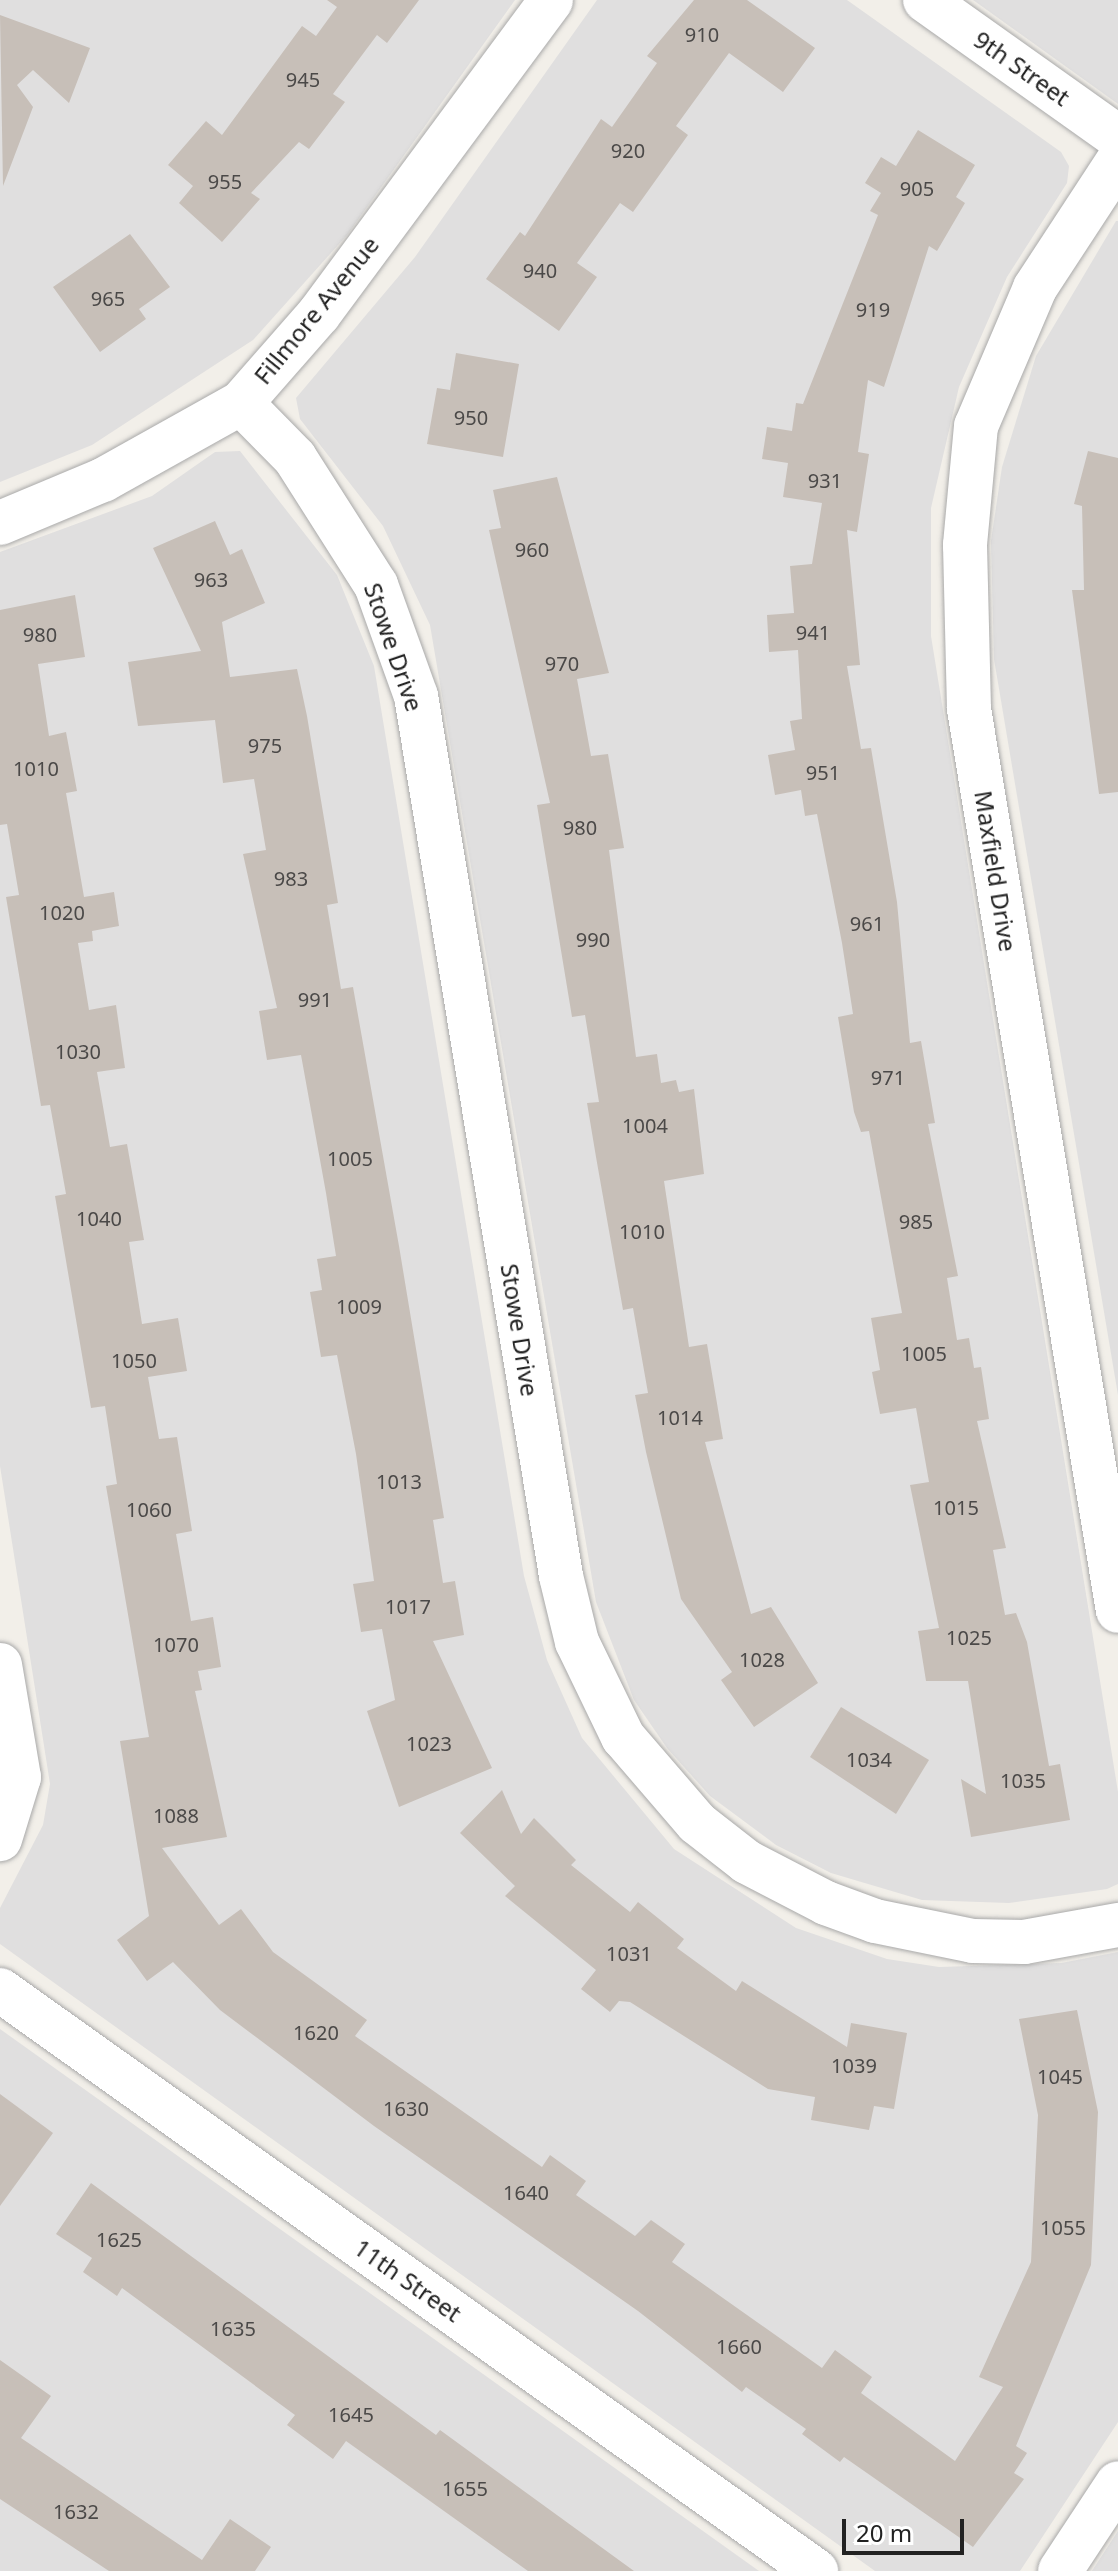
<!DOCTYPE html>
<html>
<head>
<meta charset="utf-8">
<style>
	body { margin:0 }
	#map { position:relative; width:1118px; height:2571px; overflow:hidden; background:#f2efe9; font-family:"Noto Sans",sans-serif }
	div>[style] { position:absolute }
	.residential>* { inset:0; background:#e0dfdf }
	.building>* { inset:0; background:#c7bfb8 }
	.roads { filter:drop-shadow(0 0 2px #a9a9a9) drop-shadow(0 0 2px #a9a9a9) }
	.minor>* { height:44px; margin:-22px; padding:0 22px; transform-origin:22px; border-radius:22px; background:#fff }
	span { translate:-50% -50%; white-space:nowrap; text-align:center; line-height:1.15; -webkit-text-stroke:6px #fff; paint-order:stroke }
	.number-label { font-size:20px; color:#4b4948 }
	.number-label span { -webkit-text-stroke-width:0 }
	.street-label { font-size:24px; color:#222 }
	.scale { position:absolute; left:842px; top:2519px; width:122px; height:36px; box-sizing:border-box; border:4px solid #222; border-top:0; padding-left:10px; font-size:24px; line-height:28px; white-space:nowrap; color:#222; -webkit-text-stroke:6px #fff; paint-order:stroke }
</style>
</head>
<body>
<div id="map">
	<div class="residential">
		<i style="clip-path:polygon(0 0,515px 0,347px 235px,253px 340px,92px 445px,0 482px)"></i>
		<i style="clip-path:polygon(597px 0,847px 0,1061px 152px,1069px 166px,1067px 183px,1007px 277px,959px 387px,931px 508px,931px 636px,1118px 1792px,1118px 1884px,1107px 1889px,1009px 1903px,922px 1900px,831px 1873px,776px 1845px,710px 1796px,667px 1748px,634px 1700px,596px 1602px,430px 625px,383px 526px,300px 419px,296px 398px,415px 257px)"></i>
		<i style="clip-path:polygon(973px 0,1118px 0,1118px 104px)"></i>
		<i style="clip-path:polygon(1116px 221px,1118px 221px,1118px 1395px,994px 659px,991px 541px,1002px 467px,1036px 356px)"></i>
		<i style="clip-path:polygon(240px 451px,337px 575px,374px 666px,524px 1576px,547px 1660px,582px 1738px,674px 1849px,796px 1928px,887px 1959px,939px 1967px,1061px 1963px,1118px 1952px,1118px 2422px,1020px 2571px,875px 2571px,0 1944px,0 1908px,43px 1825px,50px 1784px,0 1466px,0 552px,152px 496px,215px 452px)"></i>
		<i style="clip-path:polygon(0 2029px,759px 2571px,0 2571px)"></i>
		<i style="clip-path:polygon(1118px 2531px,1118px 2571px,1092px 2571px)"></i>
	</div>
	<div class="building">
		<i style="clip-path:polygon(327px 0,419px 0,387px 43px,377px 35px,333px 94px,345px 102px,309px 149px,299px 142px,251px 193px,260px 199px,222px 242px,179px 203px,193px 186px,168px 165px,206px 121px,222px 135px,302px 26px,316px 36px,337px 7px)"></i>
		<i style="clip-path:polygon(694px 0,747px 0,815px 48px,783px 92px,729px 53px,676px 126px,688px 135px,633px 212px,620px 203px,577px 263px,597px 277px,559px 331px,486px 279px,520px 232px,525px 236px,601px 119px,612px 127px,657px 63px,647px 56px)"></i>
		<i style="clip-path:polygon(0 15px,90px 48px,69px 103px,33px 70px,17px 85px,33px 107px,3px 186px)"></i>
		<i style="clip-path:polygon(918px 130px,975px 165px,956px 197px,965px 203px,937px 251px,929px 246px,884px 387px,868px 380px,858px 452px,869px 454px,857px 532px,847px 530px,860px 665px,847px 666px,861px 749px,871px 748px,897px 902px,910px 1043px,921px 1041px,935px 1123px,928px 1124px,958px 1276px,947px 1278px,957px 1340px,969px 1338px,974px 1368px,981px 1367px,989px 1419px,977px 1421px,1006px 1548px,993px 1550px,1005px 1615px,1016px 1613px,1027px 1642px,1049px 1766px,1060px 1764px,1070px 1820px,971px 1837px,961px 1779px,986px 1794px,968px 1681px,926px 1681px,918px 1631px,939px 1628px,910px 1485px,929px 1482px,916px 1408px,880px 1414px,872px 1372px,880px 1370px,871px 1318px,902px 1313px,869px 1131px,861px 1132px,854px 1112px,838px 1017px,853px 1014px,842px 943px,817px 814px,805px 816px,801px 790px,775px 795px,768px 755px,795px 750px,790px 721px,802px 719px,798px 650px,769px 652px,767px 615px,794px 613px,790px 566px,812px 564px,822px 503px,783px 497px,788px 463px,762px 459px,767px 427px,792px 431px,796px 403px,803px 404px,878px 215px,870px 211px,881px 193px,865px 183px,881px 157px,896px 166px)"></i>
		<i style="clip-path:polygon(130px 234px,170px 287px,139px 309px,146px 319px,100px 352px,53px 287px)"></i>
		<i style="clip-path:polygon(456px 353px,519px 364px,503px 457px,427px 444px,437px 388px,450px 390px)"></i>
		<i style="clip-path:polygon(1088px 451px,1118px 458px,1118px 792px,1099px 794px,1072px 590px,1084px 590px,1082px 506px,1074px 504px)"></i>
		<i style="clip-path:polygon(557px 477px,609px 673px,577px 679px,591px 756px,608px 754px,624px 848px,609px 850px,636px 1057px,657px 1054px,661px 1083px,676px 1080px,679px 1092px,694px 1089px,704px 1174px,664px 1181px,689px 1347px,707px 1344px,723px 1439px,705px 1442px,751px 1614px,771px 1607px,818px 1683px,754px 1727px,721px 1680px,732px 1672px,681px 1599px,646px 1452px,635px 1395px,648px 1393px,633px 1308px,623px 1310px,596px 1157px,587px 1103px,599px 1102px,585px 1015px,572px 1017px,537px 805px,550px 803px,489px 530px,501px 528px,493px 490px)"></i>
		<i style="clip-path:polygon(215px 521px,230px 555px,242px 549px,265px 603px,222px 622px,230px 677px,297px 669px,307px 716px,338px 903px,327px 905px,341px 989px,353px 987px,399px 1246px,444px 1518px,433px 1520px,443px 1583px,455px 1581px,464px 1635px,433px 1641px,492px 1768px,399px 1807px,367px 1711px,395px 1700px,382px 1629px,361px 1632px,353px 1584px,374px 1581px,356px 1454px,337px 1355px,321px 1357px,310px 1292px,322px 1290px,317px 1259px,336px 1256px,326px 1193px,301px 1055px,267px 1060px,259px 1011px,277px 1008px,243px 854px,266px 850px,254px 779px,223px 783px,215px 720px,138px 726px,128px 662px,201px 651px,153px 548px)"></i>
		<i style="clip-path:polygon(75px 595px,85px 657px,38px 664px,49px 736px,66px 732px,77px 791px,66px 793px,84px 897px,114px 892px,119px 926px,92px 931px,93px 941px,78px 943px,89px 1010px,116px 1005px,125px 1068px,97px 1072px,110px 1147px,127px 1144px,144px 1240px,129px 1242px,142px 1324px,178px 1318px,187px 1371px,148px 1377px,159px 1439px,177px 1437px,192px 1531px,176px 1534px,191px 1621px,213px 1617px,221px 1667px,198px 1671px,202px 1690px,195px 1691px,227px 1837px,162px 1848px,219px 1925px,241px 1909px,273px 1952px,367px 2020px,355px 2036px,542px 2167px,550px 2155px,586px 2181px,576px 2195px,635px 2236px,651px 2220px,685px 2244px,672px 2262px,822px 2368px,835px 2350px,872px 2377px,861px 2393px,955px 2461px,1003px 2387px,979px 2377px,1031px 2262px,1038px 2115px,1019px 2019px,1077px 2010px,1098px 2112px,1091px 2265px,1016px 2446px,1027px 2453px,1014px 2473px,1024px 2479px,973px 2547px,844px 2457px,840px 2462px,802px 2434px,806px 2429px,746px 2387px,742px 2392px,638px 2311px,374px 2126px,220px 2010px,173px 1962px,147px 1981px,117px 1940px,149px 1916px,120px 1741px,149px 1737px,106px 1486px,117px 1484px,105px 1406px,91px 1408px,55px 1196px,66px 1194px,50px 1105px,41px 1106px,6px 897px,19px 895px,7px 824px,0 825px,0 610px)"></i>
		<i style="clip-path:polygon(841px 1707px,929px 1760px,896px 1814px,810px 1757px)"></i>
		<i style="clip-path:polygon(502px 1790px,521px 1834px,534px 1818px,576px 1860px,571px 1865px,630px 1912px,638px 1902px,684px 1939px,677px 1948px,736px 1991px,742px 1981px,847px 2047px,851px 2023px,907px 2033px,894px 2109px,874px 2106px,869px 2130px,811px 2120px,815px 2097px,768px 2089px,630px 2002px,619px 2001px,610px 2012px,581px 1989px,596px 1970px,505px 1896px,515px 1886px,460px 1833px)"></i>
		<i style="clip-path:polygon(0 2094px,53px 2133px,0 2206px)"></i>
		<i style="clip-path:polygon(91px 2183px,436px 2435px,440px 2430px,634px 2571px,528px 2571px,346px 2441px,333px 2459px,287px 2425px,295px 2415px,122px 2288px,117px 2296px,83px 2272px,92px 2258px,56px 2234px)"></i>
		<i style="clip-path:polygon(0 2360px,51px 2396px,21px 2438px,202px 2560px,230px 2519px,271px 2547px,255px 2571px,109px 2571px,0 2499px)"></i>
	</div>
	<div class="roads">
		<div class="minor">
			<i style="left:925px;top:0;width:237px;rotate:35.4deg"></i>
			<i style="left:1118px;top:161px;width:152px;rotate:123.2deg"></i>
			<i style="left:1035px;top:288px;width:150px;rotate:113.1deg"></i>
			<i style="left:976px;top:426px;width:120px;rotate:95.3deg"></i>
			<i style="left:965px;top:545px;width:164px;rotate:88.6deg"></i>
			<i style="left:969px;top:709px;width:914px;rotate:80.62deg"></i>
			<i style="left:241px;top:403px;width:77px;rotate:45.5deg"></i>
			<i style="left:295px;top:458px;width:151px;rotate:57.5deg"></i>
			<i style="left:376px;top:585px;width:118px;rotate:70.2deg"></i>
			<i style="left:416px;top:696px;width:892px;rotate:80.64deg"></i>
			<i style="left:561px;top:1576px;width:68px;rotate:76.4deg"></i>
			<i style="left:577px;top:1642px;width:106px;rotate:64.2deg"></i>
			<i style="left:623px;top:1737px;width:113px;rotate:49.3deg"></i>
			<i style="left:697px;top:1823px;width:63px;rotate:38deg"></i>
			<i style="left:747px;top:1862px;width:89px;rotate:27.4deg"></i>
			<i style="left:826px;top:1903px;width:52px;rotate:20.2deg"></i>
			<i style="left:875px;top:1921px;width:100px;rotate:11.5deg"></i>
			<i style="left:973px;top:1941px;width:51px;rotate:1.1deg"></i>
			<i style="left:1024px;top:1942px;width:96px;rotate:-10.3deg"></i>
			<i style="left:0;top:523px;width:112px;rotate:-22.7deg"></i>
			<i style="left:103px;top:480px;width:158px;rotate:-29.2deg"></i>
			<i style="left:241px;top:403px;width:118px;rotate:-48.8deg"></i>
			<i style="left:319px;top:314px;width:390px;rotate:-53.5deg"></i>
			<i style="left:0;top:1665px;width:114px;rotate:80.4deg"></i>
			<i style="left:19px;top:1777px;width:65px;rotate:107deg"></i>
			<i style="left:0;top:1990px;width:1002px;rotate:35.45deg"></i>
			<i style="left:1060px;top:2571px;width:105px;rotate:-56.6deg"></i>
		</div>
	</div>
	<div class="number-label">
		<span style="left:702px;top:34px">910</span>
		<span style="left:303px;top:79px">945</span>
		<span style="left:628px;top:150px">920</span>
		<span style="left:225px;top:181px">955</span>
		<span style="left:917px;top:188px">905</span>
		<span style="left:540px;top:270px">940</span>
		<span style="left:108px;top:298px">965</span>
		<span style="left:873px;top:309px">919</span>
		<span style="left:471px;top:417px">950</span>
		<span style="left:825px;top:480px">931</span>
		<span style="left:532px;top:549px">960</span>
		<span style="left:211px;top:579px">963</span>
		<span style="left:813px;top:632px">941</span>
		<span style="left:40px;top:634px">980</span>
		<span style="left:562px;top:663px">970</span>
		<span style="left:265px;top:745px">975</span>
		<span style="left:36px;top:768px">1010</span>
		<span style="left:823px;top:772px">951</span>
		<span style="left:580px;top:827px">980</span>
		<span style="left:291px;top:878px">983</span>
		<span style="left:62px;top:912px">1020</span>
		<span style="left:867px;top:923px">961</span>
		<span style="left:593px;top:939px">990</span>
		<span style="left:315px;top:999px">991</span>
		<span style="left:78px;top:1051px">1030</span>
		<span style="left:888px;top:1077px">971</span>
		<span style="left:645px;top:1125px">1004</span>
		<span style="left:350px;top:1158px">1005</span>
		<span style="left:99px;top:1218px">1040</span>
		<span style="left:916px;top:1221px">985</span>
		<span style="left:642px;top:1231px">1010</span>
		<span style="left:359px;top:1306px">1009</span>
		<span style="left:924px;top:1353px">1005</span>
		<span style="left:134px;top:1360px">1050</span>
		<span style="left:680px;top:1417px">1014</span>
		<span style="left:399px;top:1481px">1013</span>
		<span style="left:956px;top:1507px">1015</span>
		<span style="left:149px;top:1509px">1060</span>
		<span style="left:408px;top:1606px">1017</span>
		<span style="left:969px;top:1637px">1025</span>
		<span style="left:176px;top:1644px">1070</span>
		<span style="left:762px;top:1659px">1028</span>
		<span style="left:429px;top:1743px">1023</span>
		<span style="left:869px;top:1759px">1034</span>
		<span style="left:1023px;top:1780px">1035</span>
		<span style="left:176px;top:1815px">1088</span>
		<span style="left:629px;top:1953px">1031</span>
		<span style="left:316px;top:2032px">1620</span>
		<span style="left:854px;top:2065px">1039</span>
		<span style="left:1060px;top:2076px">1045</span>
		<span style="left:406px;top:2108px">1630</span>
		<span style="left:526px;top:2192px">1640</span>
		<span style="left:1063px;top:2227px">1055</span>
		<span style="left:119px;top:2239px">1625</span>
		<span style="left:233px;top:2328px">1635</span>
		<span style="left:739px;top:2346px">1660</span>
		<span style="left:351px;top:2414px">1645</span>
		<span style="left:465px;top:2488px">1655</span>
		<span style="left:76px;top:2511px">1632</span>
	</div>
	<div class="street-label">
		<span style="left:1022px;top:68px;rotate:35deg">9th Street</span>
		<span style="left:316px;top:310px;rotate:-51deg">Fillmore Avenue</span>
		<span style="left:394px;top:647px;rotate:71deg">Stowe Drive</span>
		<span style="left:996px;top:871px;rotate:81deg">Maxfield Drive</span>
		<span style="left:520px;top:1330px;rotate:81deg">Stowe Drive</span>
		<span style="left:408px;top:2280px;rotate:35deg">11th Street</span>
	</div>
	<div class="scale">20 m</div>
</div>
</body>
</html>
